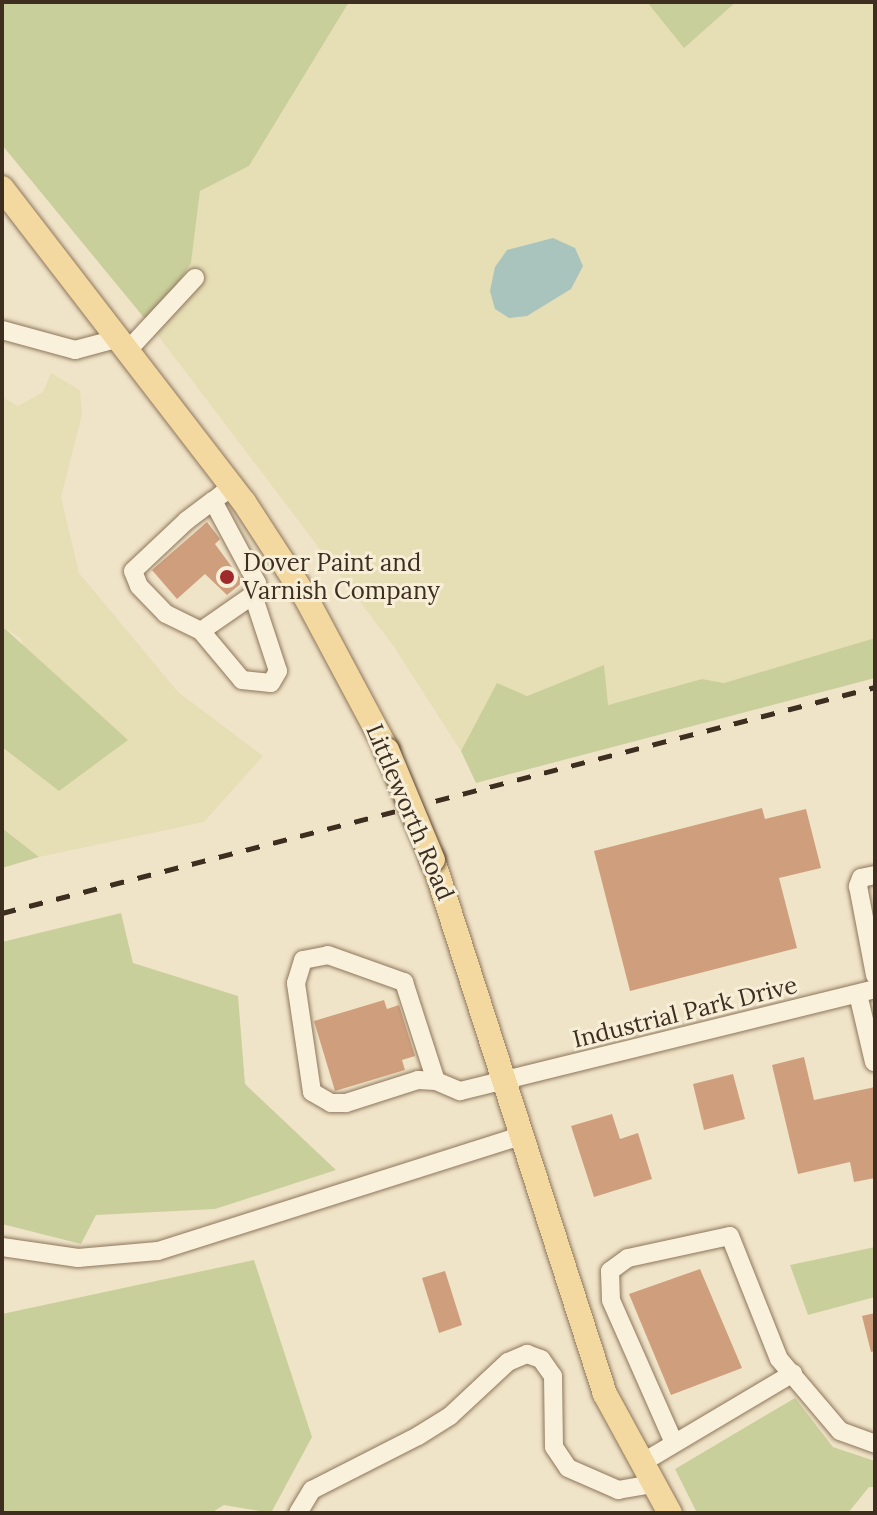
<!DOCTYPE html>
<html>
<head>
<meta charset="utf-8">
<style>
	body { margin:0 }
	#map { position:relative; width:877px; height:1515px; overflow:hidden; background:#f0e4c8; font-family:Lora,serif }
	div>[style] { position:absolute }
	.farmland>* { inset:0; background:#e6deb5 }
	.green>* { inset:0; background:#c9cf9b }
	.water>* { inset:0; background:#a9c4bc }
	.building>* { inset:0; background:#cf9f7d }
	.roads { filter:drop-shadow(0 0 2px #8d765c) drop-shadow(0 0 2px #8d765c) }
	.minor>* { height:18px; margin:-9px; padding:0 9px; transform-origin:9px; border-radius:9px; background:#faf1dc }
	.major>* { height:24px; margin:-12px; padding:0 12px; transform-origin:12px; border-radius:12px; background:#f3d9a0 }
	.rail>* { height:5px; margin-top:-2.5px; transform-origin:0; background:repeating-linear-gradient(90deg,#3d2e20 0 14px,transparent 0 28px) }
	.bridges { filter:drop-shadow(0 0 2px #5b4430) drop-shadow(0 0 2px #5b4430) }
	.major-bridge>* { height:24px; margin:-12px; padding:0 12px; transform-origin:12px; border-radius:12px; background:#f3d9a0 }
	.dots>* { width:22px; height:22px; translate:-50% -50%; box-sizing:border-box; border:4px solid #f7eed8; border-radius:50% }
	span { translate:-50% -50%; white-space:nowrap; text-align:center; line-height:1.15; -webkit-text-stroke:6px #f7eed8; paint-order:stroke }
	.poi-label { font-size:24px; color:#3d2e20 }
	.left { translate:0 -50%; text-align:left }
	.street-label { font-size:24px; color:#3d2e20 }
	.frame { position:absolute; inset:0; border:4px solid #3d2e20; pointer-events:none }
</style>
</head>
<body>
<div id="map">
	<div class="farmland">
		<i style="clip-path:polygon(349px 2px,647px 2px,684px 47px,736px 2px,875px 2px,875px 638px,724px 683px,702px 679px,607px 705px,604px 665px,526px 696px,497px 684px,461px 751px,392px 644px,150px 325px,191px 263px,200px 191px,249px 166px)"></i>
		<i style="clip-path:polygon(51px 373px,80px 390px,82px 415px,61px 497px,79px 573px,178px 692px,263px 756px,204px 822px,39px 857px,2px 828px,2px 747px,59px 791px,21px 639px,2px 626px,2px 397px,18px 406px,43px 392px)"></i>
	</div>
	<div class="green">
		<i style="clip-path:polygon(2px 2px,349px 2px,249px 166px,200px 191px,191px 263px,150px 325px,2px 145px)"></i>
		<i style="clip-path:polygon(647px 2px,736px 2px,684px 48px)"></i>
		<i style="clip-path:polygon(2px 626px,128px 740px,59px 791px,2px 747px)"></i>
		<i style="clip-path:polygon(875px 638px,875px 678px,476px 783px,461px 751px,497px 683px,527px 696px,604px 665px,608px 705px,702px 679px,724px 683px)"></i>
		<i style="clip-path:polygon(2px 828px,39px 857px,2px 868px)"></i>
		<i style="clip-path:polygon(121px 913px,133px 963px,238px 996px,245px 1084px,336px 1170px,215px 1209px,96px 1215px,81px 1244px,2px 1224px,2px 942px)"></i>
		<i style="clip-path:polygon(875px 1247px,875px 1297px,808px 1315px,790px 1265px)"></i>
		<i style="clip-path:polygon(254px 1260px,312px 1437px,271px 1513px,224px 1505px,211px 1513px,2px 1513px,2px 1314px)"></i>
		<i style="clip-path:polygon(795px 1398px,833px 1447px,875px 1461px,875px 1487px,869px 1487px,848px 1513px,697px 1513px,675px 1469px)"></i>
	</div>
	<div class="water">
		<i style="clip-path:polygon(553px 238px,575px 248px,583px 266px,571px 289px,527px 316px,509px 318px,495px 309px,490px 291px,495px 267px,507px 250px)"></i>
	</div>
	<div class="building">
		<i style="clip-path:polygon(207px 522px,220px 539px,215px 544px,243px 582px,227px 595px,205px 574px,177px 599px,152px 570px)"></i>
		<i style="clip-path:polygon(762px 808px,765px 819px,806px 809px,821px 868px,779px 878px,797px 948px,630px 991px,594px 851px)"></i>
		<i style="clip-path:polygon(384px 1000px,387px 1009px,399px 1005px,415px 1056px,402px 1060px,405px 1070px,335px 1091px,314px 1021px)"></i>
		<i style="clip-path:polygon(804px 1057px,814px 1100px,875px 1087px,875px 1178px,854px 1182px,850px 1162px,798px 1174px,772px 1065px)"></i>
		<i style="clip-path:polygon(733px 1074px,745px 1119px,704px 1130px,693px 1084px)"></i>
		<i style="clip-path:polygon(612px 1114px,620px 1139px,638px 1133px,652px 1179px,594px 1197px,571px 1126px)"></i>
		<i style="clip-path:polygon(700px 1269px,742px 1368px,671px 1395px,629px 1294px)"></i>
		<i style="clip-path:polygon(445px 1271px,462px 1325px,439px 1333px,422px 1278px)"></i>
		<i style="clip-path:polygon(875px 1313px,875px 1351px,871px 1352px,862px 1316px)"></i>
	</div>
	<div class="roads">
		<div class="minor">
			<i style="left:2px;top:330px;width:76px;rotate:15.3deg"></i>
			<i style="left:75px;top:350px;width:47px;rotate:-14.9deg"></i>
			<i style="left:129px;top:349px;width:97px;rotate:-47.1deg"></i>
			<i style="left:213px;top:501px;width:93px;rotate:61.8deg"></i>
			<i style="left:257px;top:583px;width:13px;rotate:108deg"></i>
			<i style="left:253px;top:595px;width:63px;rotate:145.3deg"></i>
			<i style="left:201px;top:631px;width:39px;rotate:-154deg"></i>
			<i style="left:166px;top:614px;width:39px;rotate:-134deg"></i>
			<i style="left:139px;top:586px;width:16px;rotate:-112deg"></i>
			<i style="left:133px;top:571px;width:73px;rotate:-43.3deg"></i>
			<i style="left:186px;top:521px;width:34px;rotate:-37deg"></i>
			<i style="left:213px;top:501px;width:11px;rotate:-38deg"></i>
			<i style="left:222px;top:494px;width:14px;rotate:-36deg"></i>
			<i style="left:201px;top:631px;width:64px;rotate:50.1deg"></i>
			<i style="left:242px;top:680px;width:29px;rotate:6deg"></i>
			<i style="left:271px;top:683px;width:14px;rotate:-60deg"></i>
			<i style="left:278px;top:671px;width:80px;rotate:-108.2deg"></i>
			<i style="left:875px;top:875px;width:14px;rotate:168deg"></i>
			<i style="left:861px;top:878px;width:9px;rotate:111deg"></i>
			<i style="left:858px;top:886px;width:91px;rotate:79.2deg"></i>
			<i style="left:858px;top:994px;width:70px;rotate:76.8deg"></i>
			<i style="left:436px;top:1081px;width:18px;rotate:-177deg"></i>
			<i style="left:418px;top:1080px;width:76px;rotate:162.3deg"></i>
			<i style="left:346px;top:1103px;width:15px;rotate:180deg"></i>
			<i style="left:331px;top:1103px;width:22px;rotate:-150deg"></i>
			<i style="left:312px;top:1092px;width:110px;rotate:-98.4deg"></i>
			<i style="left:296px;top:983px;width:24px;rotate:-73deg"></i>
			<i style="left:303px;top:960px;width:25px;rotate:-11deg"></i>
			<i style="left:328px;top:955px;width:81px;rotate:19.6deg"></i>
			<i style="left:404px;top:982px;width:104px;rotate:72.1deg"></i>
			<i style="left:436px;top:1081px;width:26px;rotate:23deg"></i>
			<i style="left:460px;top:1091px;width:427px;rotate:-13.8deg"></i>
			<i style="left:2px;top:1247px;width:77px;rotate:8.2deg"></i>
			<i style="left:78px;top:1258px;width:80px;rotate:-5deg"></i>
			<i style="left:158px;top:1251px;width:384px;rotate:-17.6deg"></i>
			<i style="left:674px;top:1443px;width:156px;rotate:-113.8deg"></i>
			<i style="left:611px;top:1300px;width:29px;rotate:-92deg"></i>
			<i style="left:610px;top:1271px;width:22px;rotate:-36deg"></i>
			<i style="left:628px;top:1258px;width:104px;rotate:-12.2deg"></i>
			<i style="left:730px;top:1236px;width:132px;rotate:68.3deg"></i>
			<i style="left:779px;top:1359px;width:94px;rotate:49.7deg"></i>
			<i style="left:840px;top:1431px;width:37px;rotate:20deg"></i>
			<i style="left:640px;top:1464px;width:178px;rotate:-30.7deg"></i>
			<i style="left:298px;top:1513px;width:27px;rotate:-59deg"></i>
			<i style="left:312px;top:1490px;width:119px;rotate:-27deg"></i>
			<i style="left:418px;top:1436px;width:38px;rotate:-32deg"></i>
			<i style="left:450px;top:1416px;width:79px;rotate:-43deg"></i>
			<i style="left:508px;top:1362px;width:21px;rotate:-23deg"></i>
			<i style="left:527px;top:1354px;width:15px;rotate:20deg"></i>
			<i style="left:541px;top:1359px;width:21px;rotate:55deg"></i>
			<i style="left:553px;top:1376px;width:71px;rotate:89.2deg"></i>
			<i style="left:554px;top:1447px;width:25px;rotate:56deg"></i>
			<i style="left:568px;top:1468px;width:55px;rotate:23.7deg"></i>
			<i style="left:618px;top:1490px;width:34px;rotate:-10deg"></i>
		</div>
		<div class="major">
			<i style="left:2px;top:188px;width:396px;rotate:52.4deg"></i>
			<i style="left:244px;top:502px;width:114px;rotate:57.1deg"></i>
			<i style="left:306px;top:598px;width:172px;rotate:61.9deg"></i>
			<i style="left:433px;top:860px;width:561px;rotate:72.15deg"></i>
			<i style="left:605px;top:1394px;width:136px;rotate:61.4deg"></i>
		</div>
	</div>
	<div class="rail">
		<i style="left:2px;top:913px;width:902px;rotate:-14.51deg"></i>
	</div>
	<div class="bridges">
		<div class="major-bridge">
			<i style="left:387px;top:750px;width:119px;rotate:67.3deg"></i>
		</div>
	</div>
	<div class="dots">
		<i style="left:227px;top:577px;background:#9e2a2b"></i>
	</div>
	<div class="poi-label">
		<span class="left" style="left:243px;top:577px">Dover Paint and<br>Varnish Company</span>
	</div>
	<div class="street-label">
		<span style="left:410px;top:812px;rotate:67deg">Littleworth Road</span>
		<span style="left:685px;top:1012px;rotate:-14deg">Industrial Park Drive</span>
	</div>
	<div class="frame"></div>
</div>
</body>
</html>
